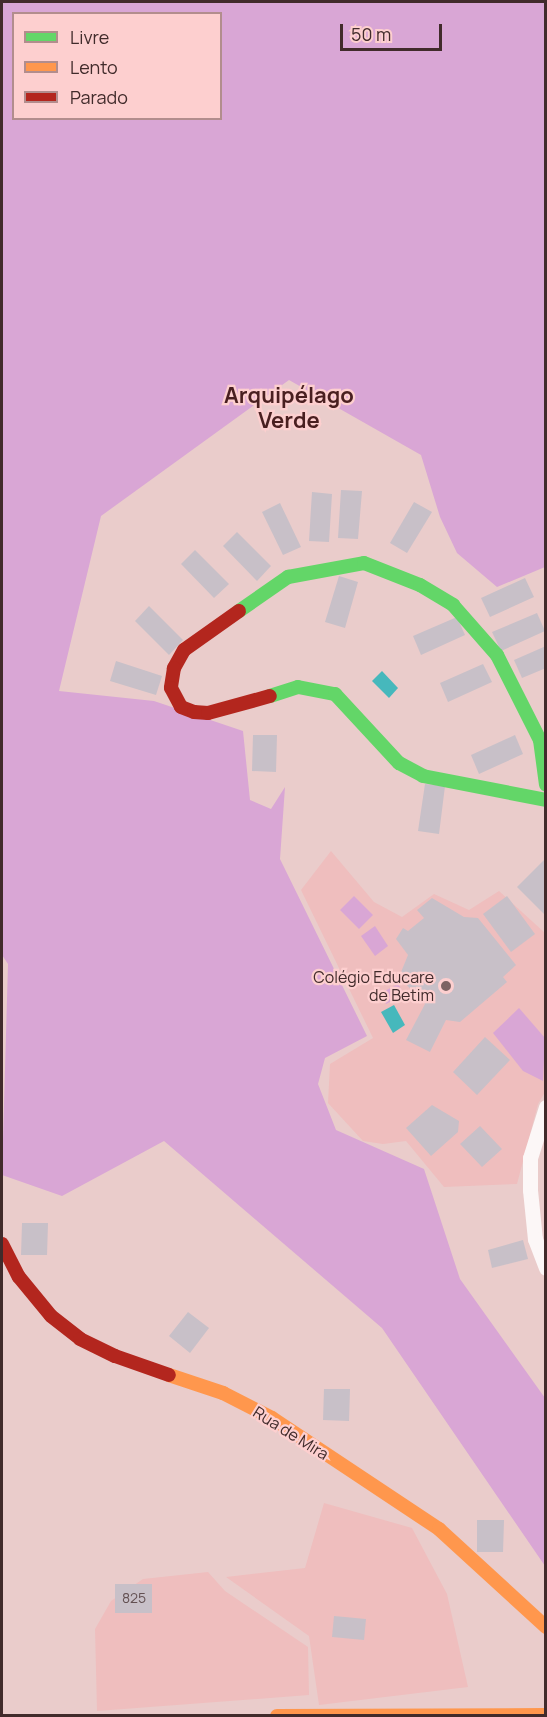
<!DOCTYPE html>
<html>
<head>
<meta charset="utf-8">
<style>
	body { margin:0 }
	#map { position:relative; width:547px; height:1717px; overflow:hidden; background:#eacccb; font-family:Manrope,sans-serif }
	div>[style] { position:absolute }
	.built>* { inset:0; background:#efbebe }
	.green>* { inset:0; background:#d9a6d5 }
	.water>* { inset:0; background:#46b8bc }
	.building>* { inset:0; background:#c8c0c8 }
	.street>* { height:15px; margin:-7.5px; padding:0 7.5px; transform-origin:7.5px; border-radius:7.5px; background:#fcf7f7 }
	.fast>* { height:14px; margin:-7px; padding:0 7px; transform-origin:7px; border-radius:7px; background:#63d668 }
	.slow>* { height:14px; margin:-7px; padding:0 7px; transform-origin:7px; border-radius:7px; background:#ff974d }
	.jam>* { height:14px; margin:-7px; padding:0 7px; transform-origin:7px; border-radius:7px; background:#b3261e }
	.dots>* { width:16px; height:16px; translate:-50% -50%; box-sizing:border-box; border:3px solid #fdcfcf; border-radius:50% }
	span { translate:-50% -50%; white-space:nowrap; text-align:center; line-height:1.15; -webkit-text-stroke:4.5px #fdcfcf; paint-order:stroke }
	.number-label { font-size:14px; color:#635052 }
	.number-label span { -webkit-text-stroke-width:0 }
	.poi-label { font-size:16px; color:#412b2b }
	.right { translate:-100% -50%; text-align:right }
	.street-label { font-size:16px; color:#412b2b }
	.district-label { font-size:22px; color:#491f20; font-weight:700 }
	.frame { position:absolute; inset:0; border:3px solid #412b2b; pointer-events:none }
	.legend { position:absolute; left:12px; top:12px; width:210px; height:108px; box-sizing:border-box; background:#fdcfcf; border:2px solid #b28d8d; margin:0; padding:8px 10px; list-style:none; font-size:18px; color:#412b2b }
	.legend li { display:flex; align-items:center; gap:12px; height:30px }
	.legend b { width:30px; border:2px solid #b28d8d }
	.scale { position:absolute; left:340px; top:24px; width:102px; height:27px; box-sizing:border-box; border:3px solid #412b2b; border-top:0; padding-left:8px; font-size:18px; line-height:21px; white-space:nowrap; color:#412b2b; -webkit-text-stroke:4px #fdcfcf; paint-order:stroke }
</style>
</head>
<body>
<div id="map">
	<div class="built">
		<i style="clip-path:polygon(331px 851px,374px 902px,402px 917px,434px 894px,469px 910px,499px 891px,545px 933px,545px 1092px,538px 1104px,517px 1184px,444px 1187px,406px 1141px,383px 1144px,363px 1141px,328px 1103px,330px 1064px,373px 1038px,301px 890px)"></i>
		<i style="clip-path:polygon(324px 1503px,412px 1528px,447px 1594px,468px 1687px,319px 1705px,309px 1636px,226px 1577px,305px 1568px)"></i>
		<i style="clip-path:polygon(208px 1572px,225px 1591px,308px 1647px,309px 1695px,97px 1711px,95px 1629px,111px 1601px,143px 1579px)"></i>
	</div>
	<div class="green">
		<i style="clip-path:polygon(evenodd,2px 2px,545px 2px,545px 567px,497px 587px,457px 553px,440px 517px,421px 455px,289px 380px,101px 516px,59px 691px,154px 701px,243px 731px,250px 800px,271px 809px,285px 787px,280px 859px,367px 1036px,325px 1058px,318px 1084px,336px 1130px,424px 1169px,460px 1279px,545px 1398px,545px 1566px,382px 1328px,164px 1141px,62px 1196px,2px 1175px,8px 964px,2px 955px,2px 2px,14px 14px,220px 14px,220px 118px,14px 118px,14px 14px)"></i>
		<i style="clip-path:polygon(354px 896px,373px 915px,359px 929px,340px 910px)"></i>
		<i style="clip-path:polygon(375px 926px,388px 946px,375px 956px,361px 936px)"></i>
		<i style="clip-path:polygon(398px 984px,404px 994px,386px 1004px,381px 993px)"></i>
		<i style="clip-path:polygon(519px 1008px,545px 1038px,543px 1081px,523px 1071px,493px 1033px)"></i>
	</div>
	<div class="water">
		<i style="clip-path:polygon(382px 671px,398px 688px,389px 698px,372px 681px)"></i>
		<i style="clip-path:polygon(394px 1005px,405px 1025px,393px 1033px,381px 1012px)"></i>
	</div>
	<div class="building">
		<i style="clip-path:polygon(341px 490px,362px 491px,358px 539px,338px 538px)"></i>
		<i style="clip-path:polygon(312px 492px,332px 494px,329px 542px,309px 541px)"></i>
		<i style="clip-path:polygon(414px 502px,432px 512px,407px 553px,390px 543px)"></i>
		<i style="clip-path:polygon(280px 503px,301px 547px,283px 555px,262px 512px)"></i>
		<i style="clip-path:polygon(237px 532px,271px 566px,257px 581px,223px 546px)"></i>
		<i style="clip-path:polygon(195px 550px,229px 584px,214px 598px,181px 564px)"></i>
		<i style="clip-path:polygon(339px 576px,358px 582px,345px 628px,325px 622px)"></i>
		<i style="clip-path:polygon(525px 578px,534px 597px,490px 617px,481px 598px)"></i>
		<i style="clip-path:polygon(149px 606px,183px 640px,169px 655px,135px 621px)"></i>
		<i style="clip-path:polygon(537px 613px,545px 631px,501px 651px,492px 632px)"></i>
		<i style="clip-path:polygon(457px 617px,465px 635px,421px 655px,413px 636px)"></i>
		<i style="clip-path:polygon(546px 646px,546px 668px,522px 678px,514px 660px)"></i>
		<i style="clip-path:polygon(116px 661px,162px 676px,156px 695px,110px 681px)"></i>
		<i style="clip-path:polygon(483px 664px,492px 682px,448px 702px,440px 683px)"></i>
		<i style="clip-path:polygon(253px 735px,277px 735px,276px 772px,252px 771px)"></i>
		<i style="clip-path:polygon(515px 735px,523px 754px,479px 774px,471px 755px)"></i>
		<i style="clip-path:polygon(425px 784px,445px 786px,439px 834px,418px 831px)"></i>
		<i style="clip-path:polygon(546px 858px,546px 916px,517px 887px)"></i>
		<i style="clip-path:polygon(507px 896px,535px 934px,511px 952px,483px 914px)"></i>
		<i style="clip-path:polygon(432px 898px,464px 917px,478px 918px,516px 965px,503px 977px,507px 982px,460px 1022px,446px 1020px,430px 1052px,406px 1040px,425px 1004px,399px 977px,408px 955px,396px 939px,403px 928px,408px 931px,424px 918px,417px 910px)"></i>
		<i style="clip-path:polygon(485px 1037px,510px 1060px,477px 1095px,453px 1072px)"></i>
		<i style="clip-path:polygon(432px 1105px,459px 1121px,458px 1132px,431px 1156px,406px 1128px)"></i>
		<i style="clip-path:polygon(480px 1126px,502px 1149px,482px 1167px,460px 1144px)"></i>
		<i style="clip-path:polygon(22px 1223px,48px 1223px,47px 1255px,21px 1255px)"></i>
		<i style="clip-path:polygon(523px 1240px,528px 1259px,492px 1268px,488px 1250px)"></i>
		<i style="clip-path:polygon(188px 1312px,209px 1328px,190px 1353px,169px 1336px)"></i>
		<i style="clip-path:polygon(324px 1389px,350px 1389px,349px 1421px,323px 1420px)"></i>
		<i style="clip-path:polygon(477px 1520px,504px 1520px,503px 1552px,477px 1552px)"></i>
		<i style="clip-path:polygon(115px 1584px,152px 1584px,152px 1613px,115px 1613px)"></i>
		<i style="clip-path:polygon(334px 1616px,366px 1619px,364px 1640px,332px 1637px)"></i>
	</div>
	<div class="street">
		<i style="left:546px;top:1107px;width:53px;rotate:107.4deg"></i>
		<i style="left:530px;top:1158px;width:32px;rotate:90deg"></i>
		<i style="left:530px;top:1190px;width:49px;rotate:84.2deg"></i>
		<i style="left:535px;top:1239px;width:31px;rotate:69deg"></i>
	</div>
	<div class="fast">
		<i style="left:239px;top:611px;width:60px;rotate:-34.8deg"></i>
		<i style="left:288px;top:577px;width:77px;rotate:-10.4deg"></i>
		<i style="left:364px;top:563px;width:60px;rotate:21.4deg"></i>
		<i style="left:420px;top:585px;width:39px;rotate:31deg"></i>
		<i style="left:453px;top:605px;width:67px;rotate:48.7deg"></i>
		<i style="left:497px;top:655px;width:95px;rotate:63.2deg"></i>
		<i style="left:540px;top:740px;width:45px;rotate:82.4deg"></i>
		<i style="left:270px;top:696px;width:29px;rotate:-18deg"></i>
		<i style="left:298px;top:687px;width:38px;rotate:11deg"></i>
		<i style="left:335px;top:694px;width:94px;rotate:47.2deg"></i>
		<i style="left:399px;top:763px;width:27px;rotate:28deg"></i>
		<i style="left:423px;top:776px;width:125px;rotate:11deg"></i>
	</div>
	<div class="slow">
		<i style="left:169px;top:1375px;width:57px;rotate:18.4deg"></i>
		<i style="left:223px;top:1393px;width:55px;rotate:27deg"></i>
		<i style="left:272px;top:1418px;width:201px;rotate:33.6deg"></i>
		<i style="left:439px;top:1529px;width:145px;rotate:42.5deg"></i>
		<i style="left:277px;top:1716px;width:269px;rotate:-0.2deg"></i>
	</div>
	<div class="jam">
		<i style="left:239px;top:611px;width:67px;rotate:144.7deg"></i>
		<i style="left:184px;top:650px;width:21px;rotate:119deg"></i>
		<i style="left:174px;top:668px;width:20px;rotate:99deg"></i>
		<i style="left:171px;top:688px;width:21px;rotate:62deg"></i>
		<i style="left:181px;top:707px;width:14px;rotate:21deg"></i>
		<i style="left:194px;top:712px;width:14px;rotate:4deg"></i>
		<i style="left:208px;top:713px;width:64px;rotate:-15.3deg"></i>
		<i style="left:2px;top:1244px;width:37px;rotate:63deg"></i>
		<i style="left:19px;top:1277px;width:50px;rotate:50.6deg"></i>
		<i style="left:51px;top:1316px;width:37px;rotate:38deg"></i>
		<i style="left:80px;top:1339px;width:39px;rotate:26deg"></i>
		<i style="left:115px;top:1356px;width:57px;rotate:19.4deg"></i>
	</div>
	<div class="dots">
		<i style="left:446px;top:986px;background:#7c6363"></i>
	</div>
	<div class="number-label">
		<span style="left:134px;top:1598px">825</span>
	</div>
	<div class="poi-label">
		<span class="right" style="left:434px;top:986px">Colégio Educare<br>de Betim</span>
	</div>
	<div class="street-label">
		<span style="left:291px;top:1433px;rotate:32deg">Rua de Mira</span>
	</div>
	<div class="district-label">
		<span style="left:289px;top:408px">Arquipélago<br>Verde</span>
	</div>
	<div class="frame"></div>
	<ul class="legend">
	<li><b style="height:8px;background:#63d668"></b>Livre</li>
	<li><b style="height:8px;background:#ff974d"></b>Lento</li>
	<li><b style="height:8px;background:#b3261e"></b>Parado</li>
	</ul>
	<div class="scale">50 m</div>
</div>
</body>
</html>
